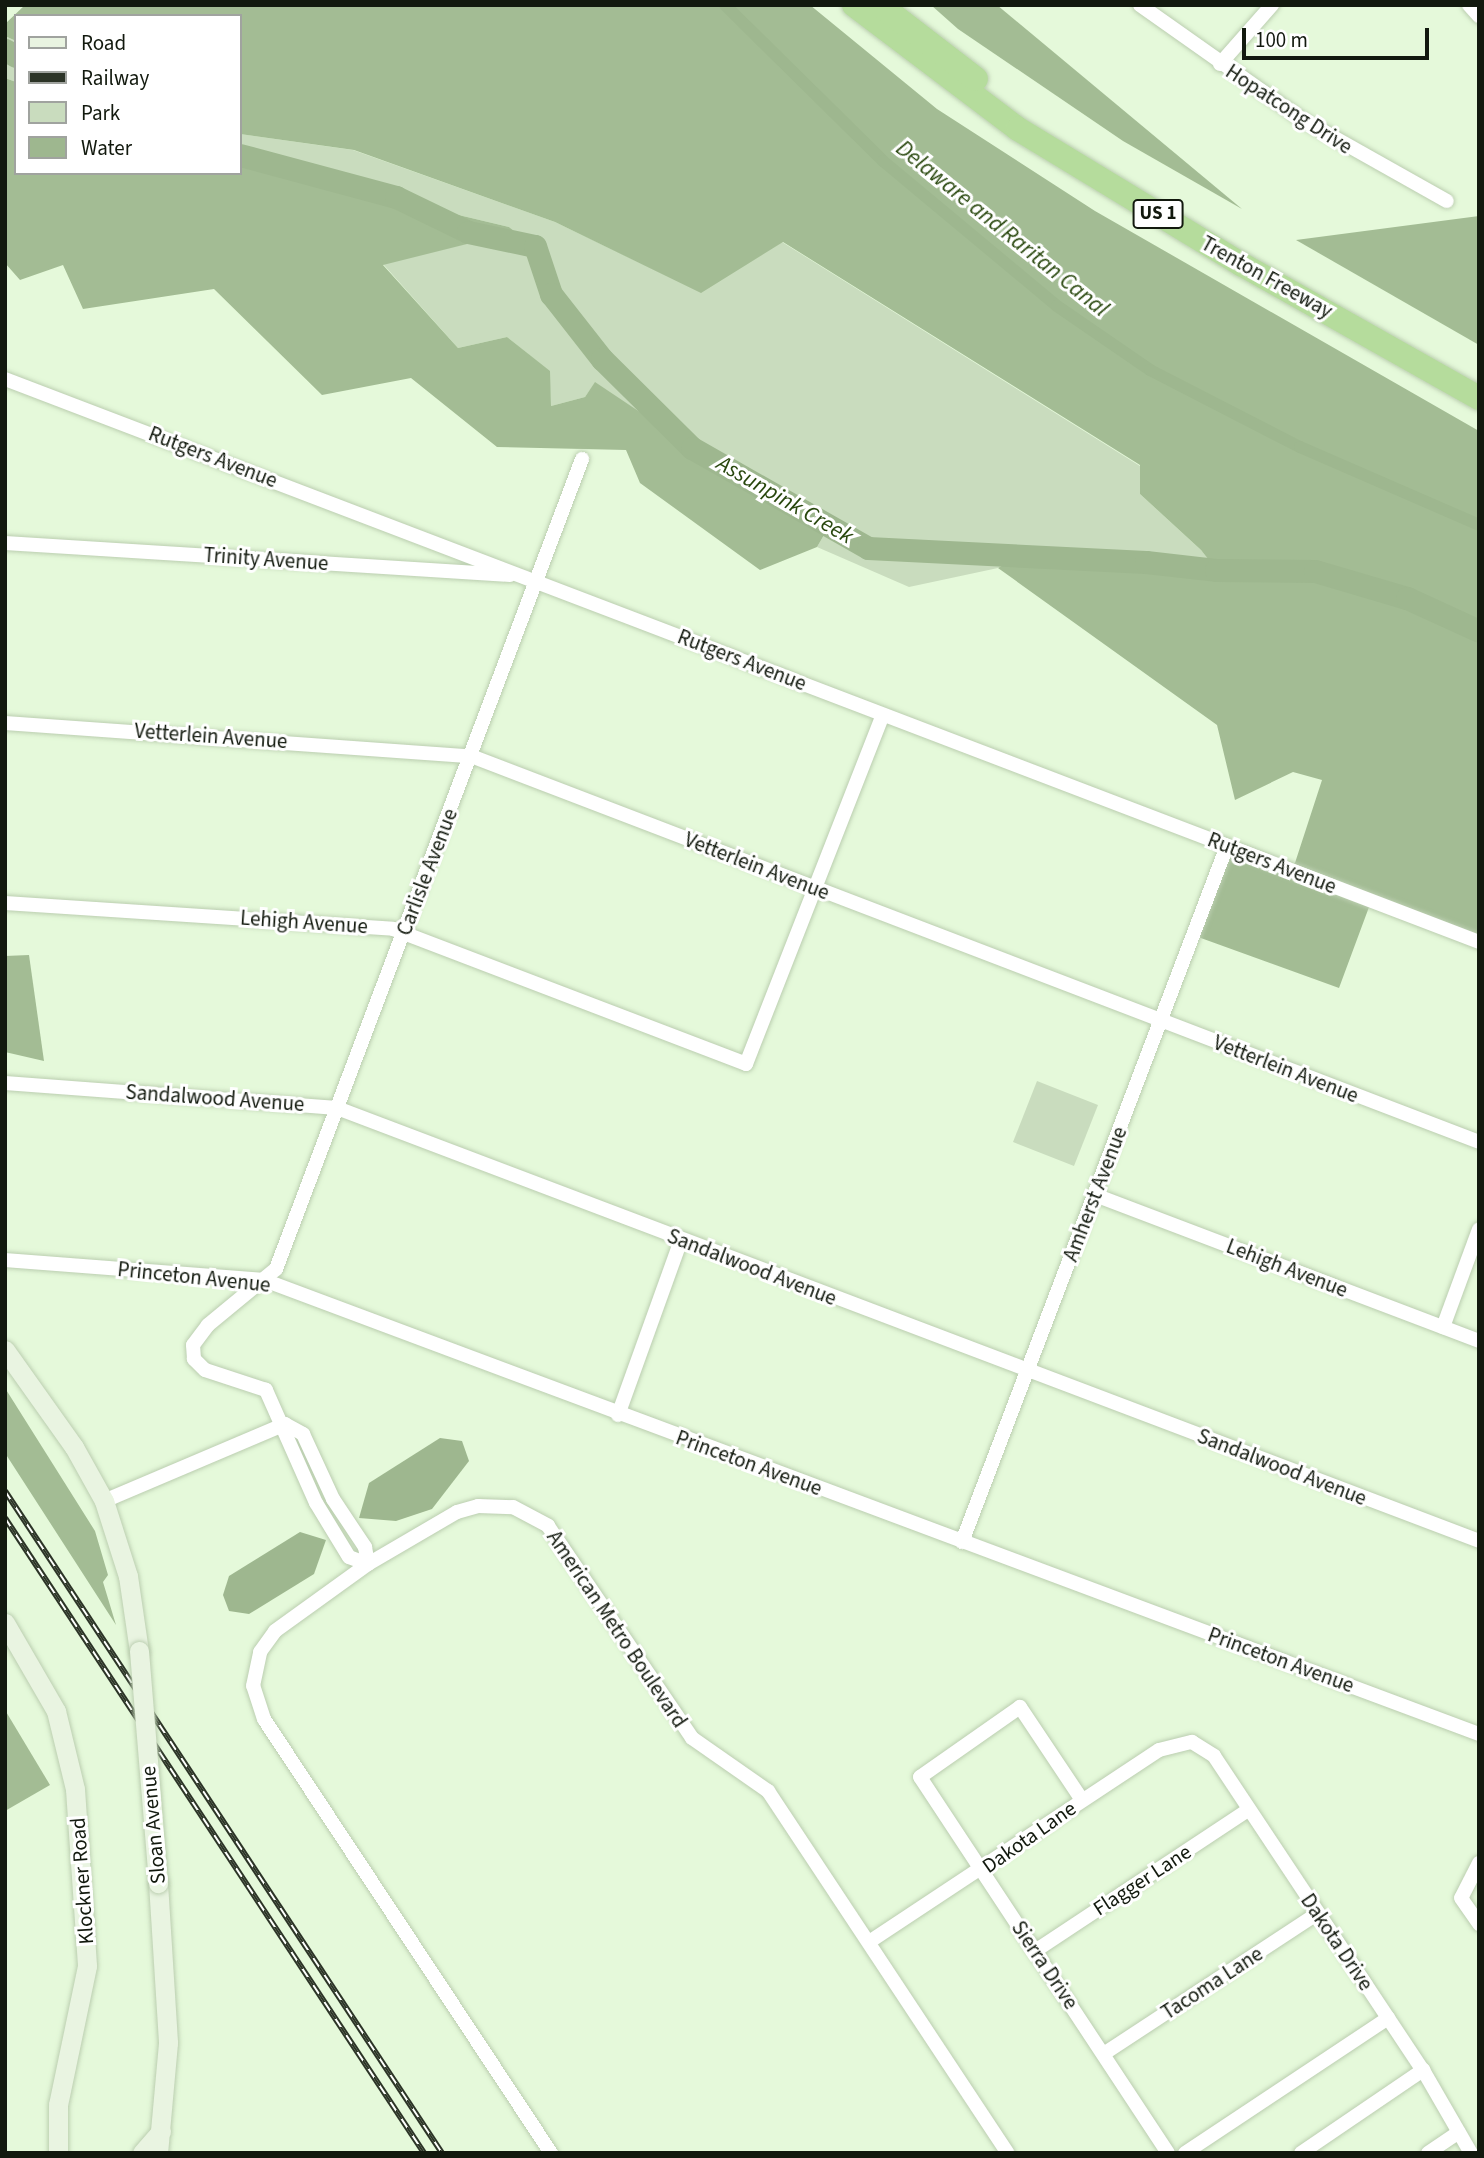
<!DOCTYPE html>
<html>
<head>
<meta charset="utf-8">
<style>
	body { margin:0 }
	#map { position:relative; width:1484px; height:2158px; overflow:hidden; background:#e5f9da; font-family:"Source Sans 3",sans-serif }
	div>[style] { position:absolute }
	.green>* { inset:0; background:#c9dcbe }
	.forest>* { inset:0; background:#a3bc94 }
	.water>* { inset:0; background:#9eb78f }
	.canal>* { height:12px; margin:-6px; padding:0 6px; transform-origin:6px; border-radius:6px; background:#9eb78f }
	.river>* { height:23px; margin:-11.5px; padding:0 11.5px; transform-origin:11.5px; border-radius:11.5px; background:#9eb78f }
	.roads { filter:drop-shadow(0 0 2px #bbceb0) drop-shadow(0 0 2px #bbceb0) }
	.minor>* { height:14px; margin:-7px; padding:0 7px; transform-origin:7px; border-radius:7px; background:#fff }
	.secondary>* { height:19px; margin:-9.5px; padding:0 9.5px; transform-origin:9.5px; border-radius:9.5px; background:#e9f4e1 }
	.motorway>* { height:24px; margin:-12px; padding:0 12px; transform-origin:12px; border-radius:12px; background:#b5dc9c }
	.rail>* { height:6px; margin-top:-3px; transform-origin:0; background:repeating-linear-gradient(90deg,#fff 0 10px,#2c3427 0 20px); box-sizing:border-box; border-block:2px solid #2c3427 }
	.bridges { filter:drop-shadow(0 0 2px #bbceb0) drop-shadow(0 0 2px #bbceb0) }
	.secondary-bridge>* { height:19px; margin:-9.5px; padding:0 9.5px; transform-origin:9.5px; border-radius:9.5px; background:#e9f4e1 }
	span { translate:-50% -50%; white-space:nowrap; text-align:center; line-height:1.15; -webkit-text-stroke:6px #fff; paint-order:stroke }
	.shield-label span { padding:2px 5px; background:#fff; border:2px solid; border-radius:5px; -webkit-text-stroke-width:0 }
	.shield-label { font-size:19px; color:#12190e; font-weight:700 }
	.street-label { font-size:21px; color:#12190e }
	.water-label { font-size:23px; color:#28470d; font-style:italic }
	.frame { position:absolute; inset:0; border:7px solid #12190e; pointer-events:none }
	.legend { position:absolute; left:14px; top:14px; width:228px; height:161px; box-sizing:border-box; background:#fff; border:2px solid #a0a39f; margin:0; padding:9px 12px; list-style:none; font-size:21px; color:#12190e }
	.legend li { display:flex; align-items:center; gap:14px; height:35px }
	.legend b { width:35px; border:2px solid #a0a39f }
	.scale { position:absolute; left:1242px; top:28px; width:187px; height:32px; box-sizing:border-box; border:4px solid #12190e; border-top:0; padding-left:9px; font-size:21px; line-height:24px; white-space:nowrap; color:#12190e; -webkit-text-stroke:5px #fff; paint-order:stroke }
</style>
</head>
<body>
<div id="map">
	<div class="green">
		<i style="clip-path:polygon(5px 36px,16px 41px,16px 82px,5px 78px)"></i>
		<i style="clip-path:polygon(240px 134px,353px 150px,555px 222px,701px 292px,782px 242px,1140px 466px,1140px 494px,1201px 550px,1221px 574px,1133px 572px,1082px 551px,1030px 551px,998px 568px,909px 587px,817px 547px,824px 535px,595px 383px,585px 397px,551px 406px,549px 371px,507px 337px,458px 348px,383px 264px,514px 232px,509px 227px,240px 163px)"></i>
		<i style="clip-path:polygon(1037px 1081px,1098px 1105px,1074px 1166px,1013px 1142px)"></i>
	</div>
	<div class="forest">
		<i style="clip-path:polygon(25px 5px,810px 5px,937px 109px,1095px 211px,1479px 431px,1479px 940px,1372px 899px,1339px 988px,1187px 933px,1222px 842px,1293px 869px,1322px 780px,1293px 772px,1235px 800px,1217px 725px,998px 568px,1029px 551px,1082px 551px,1133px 572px,1220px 574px,1201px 550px,1140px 494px,1140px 465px,783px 242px,701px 293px,555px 222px,354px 150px,240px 134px,240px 16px,16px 16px,16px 41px,5px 36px,5px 24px)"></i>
		<i style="clip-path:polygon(931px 5px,997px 5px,1242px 209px,1123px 141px,958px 29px)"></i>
		<i style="clip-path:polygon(5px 78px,16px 82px,16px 173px,240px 173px,240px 163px,509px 227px,515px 232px,383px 265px,458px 348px,507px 337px,550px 371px,551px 406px,585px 397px,595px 382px,824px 535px,817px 547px,760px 570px,640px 483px,626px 450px,497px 447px,411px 378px,322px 395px,214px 289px,83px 309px,63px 265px,20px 280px,5px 263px)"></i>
		<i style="clip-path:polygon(1479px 216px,1479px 345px,1296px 240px)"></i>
		<i style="clip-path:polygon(29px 955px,44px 1061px,5px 1052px,5px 956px)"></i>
		<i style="clip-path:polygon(5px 1388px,95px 1531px,108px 1575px,103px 1582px,116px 1625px,5px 1453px)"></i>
		<i style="clip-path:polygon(5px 1710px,50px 1785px,5px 1811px)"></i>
	</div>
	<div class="water">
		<i style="clip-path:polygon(440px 1438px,462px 1441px,469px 1461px,432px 1509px,396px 1521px,359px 1518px,369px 1483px)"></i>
		<i style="clip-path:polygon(300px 1532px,326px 1540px,314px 1574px,249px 1614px,229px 1611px,223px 1595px,229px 1576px)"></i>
	</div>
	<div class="canal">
		<i style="left:725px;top:5px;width:222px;rotate:44.6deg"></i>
		<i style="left:883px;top:161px;width:226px;rotate:39.8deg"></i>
		<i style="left:1057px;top:306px;width:113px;rotate:34.5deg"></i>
		<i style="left:1150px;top:370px;width:169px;rotate:27.2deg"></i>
		<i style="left:1300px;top:447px;width:195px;rotate:23.5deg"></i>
	</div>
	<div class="river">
		<i style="left:5px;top:50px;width:13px;rotate:29deg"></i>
		<i style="left:240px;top:155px;width:162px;rotate:15.1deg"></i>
		<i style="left:396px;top:197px;width:80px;rotate:25.9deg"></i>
		<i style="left:468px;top:232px;width:68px;rotate:11.8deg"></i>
		<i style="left:535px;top:246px;width:51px;rotate:71.6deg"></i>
		<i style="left:551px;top:294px;width:83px;rotate:51.9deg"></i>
		<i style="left:602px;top:359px;width:127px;rotate:44.7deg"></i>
		<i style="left:692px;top:448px;width:202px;rotate:29.6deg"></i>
		<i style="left:868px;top:548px;width:278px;rotate:2.9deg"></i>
		<i style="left:1146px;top:562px;width:70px;rotate:6.5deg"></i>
		<i style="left:1216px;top:570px;width:99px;rotate:0.6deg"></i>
		<i style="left:1315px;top:571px;width:96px;rotate:16.4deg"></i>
		<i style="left:1407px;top:598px;width:79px;rotate:24.6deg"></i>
	</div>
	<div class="roads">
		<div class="minor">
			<i style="left:1140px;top:5px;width:199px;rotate:35.2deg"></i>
			<i style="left:1303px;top:120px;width:165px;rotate:29.4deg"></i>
			<i style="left:1469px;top:5px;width:15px;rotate:48deg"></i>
			<i style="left:1220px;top:64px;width:79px;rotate:-48.6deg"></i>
			<i style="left:5px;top:379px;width:1578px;rotate:20.9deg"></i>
			<i style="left:5px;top:543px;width:506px;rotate:3.63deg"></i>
			<i style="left:5px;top:723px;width:467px;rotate:4.1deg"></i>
			<i style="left:471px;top:756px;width:1079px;rotate:20.95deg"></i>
			<i style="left:5px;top:903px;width:389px;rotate:3.8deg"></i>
			<i style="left:393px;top:929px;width:378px;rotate:20.9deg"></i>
			<i style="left:746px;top:1064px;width:375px;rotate:-68.6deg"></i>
			<i style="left:5px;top:1083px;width:333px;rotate:4.3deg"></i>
			<i style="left:337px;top:1108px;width:1221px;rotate:20.76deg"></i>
			<i style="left:1095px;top:1195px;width:411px;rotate:20.8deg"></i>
			<i style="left:5px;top:1260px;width:260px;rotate:4.4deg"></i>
			<i style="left:264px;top:1280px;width:1297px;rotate:20.49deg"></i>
			<i style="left:1443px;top:1327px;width:104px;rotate:-69.8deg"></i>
			<i style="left:618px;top:1415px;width:186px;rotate:-70.2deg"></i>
			<i style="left:285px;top:1424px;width:21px;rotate:29deg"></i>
			<i style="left:303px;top:1434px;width:72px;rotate:65.2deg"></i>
			<i style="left:333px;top:1499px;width:58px;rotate:56.3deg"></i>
			<i style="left:365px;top:1547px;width:17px;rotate:80deg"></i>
			<i style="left:104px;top:1501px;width:197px;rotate:-23deg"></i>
			<i style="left:962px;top:1542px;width:745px;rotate:-69.16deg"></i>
			<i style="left:368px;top:1564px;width:20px;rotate:-160deg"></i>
			<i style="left:349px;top:1557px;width:63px;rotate:-121.4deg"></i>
			<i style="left:316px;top:1503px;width:124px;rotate:-113.9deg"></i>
			<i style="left:266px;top:1390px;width:64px;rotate:-161.8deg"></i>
			<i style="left:205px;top:1370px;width:16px;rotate:-135deg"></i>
			<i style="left:194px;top:1359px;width:14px;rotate:-94deg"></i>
			<i style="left:193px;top:1345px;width:25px;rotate:-53deg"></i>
			<i style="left:208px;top:1325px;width:88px;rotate:-39.5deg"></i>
			<i style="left:276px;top:1269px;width:866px;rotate:-69.3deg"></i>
			<i style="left:1082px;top:1800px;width:112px;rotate:-123.7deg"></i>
			<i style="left:1020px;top:1707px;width:122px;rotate:145deg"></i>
			<i style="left:920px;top:1777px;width:450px;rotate:56.6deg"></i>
			<i style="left:1479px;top:1863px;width:39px;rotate:117deg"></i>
			<i style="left:1461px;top:1898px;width:32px;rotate:55deg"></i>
			<i style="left:869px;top:1942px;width:348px;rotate:-33.5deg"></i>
			<i style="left:1159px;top:1750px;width:34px;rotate:-14deg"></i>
			<i style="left:1192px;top:1742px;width:26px;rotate:32deg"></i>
			<i style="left:1214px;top:1756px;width:377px;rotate:56.4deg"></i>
			<i style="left:1423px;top:2070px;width:96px;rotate:60deg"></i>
			<i style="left:1035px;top:1951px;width:255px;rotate:-33.5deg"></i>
			<i style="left:1105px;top:2053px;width:255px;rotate:-33.3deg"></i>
			<i style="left:551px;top:2153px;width:520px;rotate:-123.48deg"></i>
			<i style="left:264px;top:1719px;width:35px;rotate:-108deg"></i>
			<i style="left:253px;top:1686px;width:35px;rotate:-78deg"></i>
			<i style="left:260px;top:1652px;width:26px;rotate:-54deg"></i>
			<i style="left:275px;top:1631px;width:115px;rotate:-35.8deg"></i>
			<i style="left:368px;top:1564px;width:103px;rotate:-30.3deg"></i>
			<i style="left:457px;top:1512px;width:22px;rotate:-16deg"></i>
			<i style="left:478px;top:1506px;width:35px;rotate:2deg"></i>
			<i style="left:513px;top:1507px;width:40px;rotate:28deg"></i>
			<i style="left:548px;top:1526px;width:256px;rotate:55.8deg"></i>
			<i style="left:692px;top:1738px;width:93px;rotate:34.9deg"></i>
			<i style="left:768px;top:1791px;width:434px;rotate:56.5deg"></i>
			<i style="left:1185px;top:2153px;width:244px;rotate:-33.6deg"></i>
			<i style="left:1301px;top:2153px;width:148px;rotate:-34.2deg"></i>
			<i style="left:1428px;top:2153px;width:37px;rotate:-34deg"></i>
		</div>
		<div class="secondary">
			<i style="left:5px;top:1350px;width:119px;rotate:54.6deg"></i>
			<i style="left:74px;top:1447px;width:62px;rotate:60.9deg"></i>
			<i style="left:104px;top:1501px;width:79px;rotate:72.3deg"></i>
			<i style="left:128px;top:1576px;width:76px;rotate:81.7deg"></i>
			<i style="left:5px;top:1623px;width:102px;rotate:59.9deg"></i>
			<i style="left:56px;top:1711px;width:80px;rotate:76.3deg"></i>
			<i style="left:75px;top:1789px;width:177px;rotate:86.1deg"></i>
			<i style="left:87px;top:1966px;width:142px;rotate:101.8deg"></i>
			<i style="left:58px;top:2105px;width:48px;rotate:90deg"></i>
			<i style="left:158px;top:1883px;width:160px;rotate:86.4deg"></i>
			<i style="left:168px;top:2043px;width:110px;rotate:95.2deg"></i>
			<i style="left:142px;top:2153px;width:29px;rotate:-49deg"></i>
		</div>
		<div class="motorway">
			<i style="left:854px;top:5px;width:206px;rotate:37.1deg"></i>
			<i style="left:1018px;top:129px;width:261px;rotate:31.2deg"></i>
			<i style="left:1241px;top:264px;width:273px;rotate:29.4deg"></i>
			<i style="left:880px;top:5px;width:121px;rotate:37.6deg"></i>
		</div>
	</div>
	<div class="rail">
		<i style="left:5px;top:1491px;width:793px;rotate:56.57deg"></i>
		<i style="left:5px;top:1518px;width:761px;rotate:56.58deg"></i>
	</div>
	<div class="bridges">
		<div class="secondary-bridge">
			<i style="left:139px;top:1651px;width:233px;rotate:85.3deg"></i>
		</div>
	</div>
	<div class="shield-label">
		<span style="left:1158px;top:214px">US 1</span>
	</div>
	<div class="street-label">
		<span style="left:1289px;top:109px;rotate:33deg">Hopatcong Drive</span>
		<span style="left:1267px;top:277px;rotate:29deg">Trenton Freeway</span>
		<span style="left:213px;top:457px;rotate:21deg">Rutgers Avenue</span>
		<span style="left:266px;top:559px;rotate:4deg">Trinity Avenue</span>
		<span style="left:742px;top:660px;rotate:21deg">Rutgers Avenue</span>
		<span style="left:211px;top:736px;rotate:4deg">Vetterlein Avenue</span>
		<span style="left:1272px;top:863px;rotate:21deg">Rutgers Avenue</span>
		<span style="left:757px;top:866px;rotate:21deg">Vetterlein Avenue</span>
		<span style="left:427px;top:872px;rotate:-69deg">Carlisle Avenue</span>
		<span style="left:304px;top:922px;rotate:4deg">Lehigh Avenue</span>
		<span style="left:1286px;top:1069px;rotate:21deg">Vetterlein Avenue</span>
		<span style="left:215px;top:1098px;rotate:4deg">Sandalwood Avenue</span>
		<span style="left:1095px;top:1194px;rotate:-69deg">Amherst Avenue</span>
		<span style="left:752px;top:1267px;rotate:21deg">Sandalwood Avenue</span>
		<span style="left:1287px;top:1268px;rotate:21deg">Lehigh Avenue</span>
		<span style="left:194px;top:1277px;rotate:6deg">Princeton Avenue</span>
		<span style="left:749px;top:1463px;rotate:20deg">Princeton Avenue</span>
		<span style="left:1282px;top:1467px;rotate:21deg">Sandalwood Avenue</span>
		<span style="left:617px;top:1629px;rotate:56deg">American Metro Boulevard</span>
		<span style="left:1281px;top:1660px;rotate:20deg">Princeton Avenue</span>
		<span style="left:153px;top:1825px;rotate:-95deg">Sloan Avenue</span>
		<span style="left:1029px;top:1837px;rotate:-35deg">Dakota Lane</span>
		<span style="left:1142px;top:1880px;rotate:-33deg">Flagger Lane</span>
		<span style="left:82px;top:1881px;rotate:-94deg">Klockner Road</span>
		<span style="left:1337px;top:1942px;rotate:56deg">Dakota Drive</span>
		<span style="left:1045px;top:1965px;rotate:56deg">Sierra Drive</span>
		<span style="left:1212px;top:1983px;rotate:-33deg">Tacoma Lane</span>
	</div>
	<div class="water-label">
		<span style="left:1002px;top:229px;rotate:39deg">Delaware and Raritan Canal</span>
		<span style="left:785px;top:500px;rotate:30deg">Assunpink Creek</span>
	</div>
	<div class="frame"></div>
	<ul class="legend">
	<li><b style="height:9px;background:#e9f4e1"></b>Road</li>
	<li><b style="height:9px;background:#2c3427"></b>Railway</li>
	<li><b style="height:19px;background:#c9dcbe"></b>Park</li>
	<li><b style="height:19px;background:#9eb78f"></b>Water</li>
	</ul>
	<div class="scale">100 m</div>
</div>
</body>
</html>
